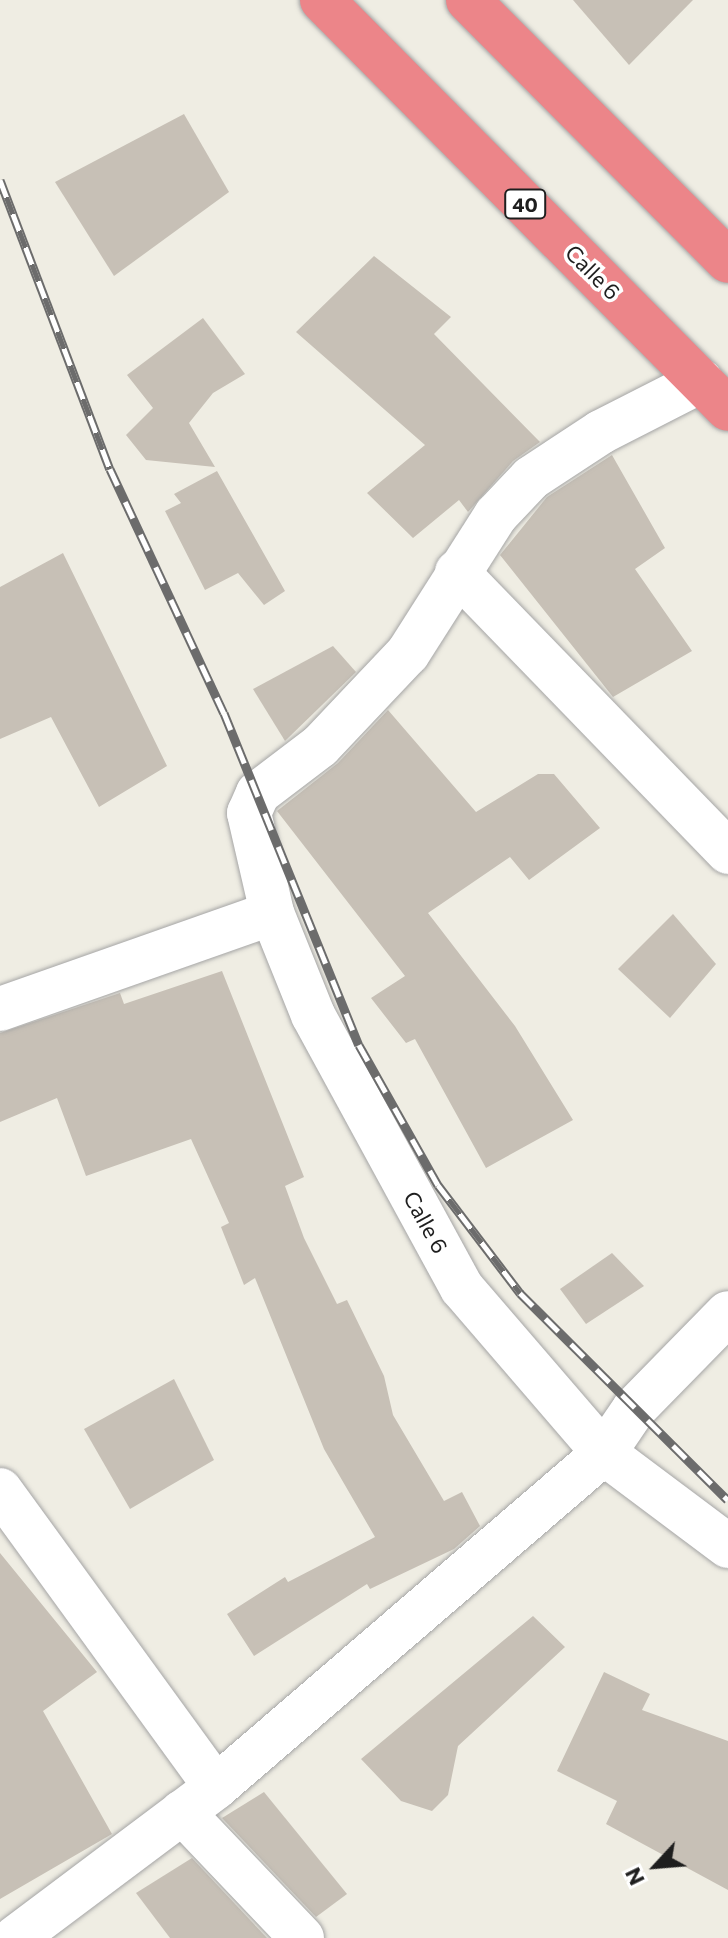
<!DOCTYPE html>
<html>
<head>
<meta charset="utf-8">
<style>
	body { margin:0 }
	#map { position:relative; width:728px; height:1938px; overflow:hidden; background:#efede3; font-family:Commissioner,sans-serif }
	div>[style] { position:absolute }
	.building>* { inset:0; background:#c7c0b6 }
	.roads { filter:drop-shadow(0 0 2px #a5a5a5) drop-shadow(0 0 2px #a5a5a5) }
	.minor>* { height:44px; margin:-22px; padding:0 22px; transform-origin:22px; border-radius:22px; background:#fff }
	.highway>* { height:44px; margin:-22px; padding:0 22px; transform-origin:22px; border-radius:22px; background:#ec8589 }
	.rail>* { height:9px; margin-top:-4.5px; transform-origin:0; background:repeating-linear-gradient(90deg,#fff 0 18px,#6c6c6c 0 36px); box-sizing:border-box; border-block:2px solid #6c6c6c }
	span { translate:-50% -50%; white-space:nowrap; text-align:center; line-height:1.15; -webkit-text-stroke:7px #fff; paint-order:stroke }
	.shield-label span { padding:2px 6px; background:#fff; border:2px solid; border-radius:6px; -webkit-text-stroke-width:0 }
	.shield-label { font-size:20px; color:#1e1e1e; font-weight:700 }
	.street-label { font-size:22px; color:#1e1e1e }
	.north { position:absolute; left:616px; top:1826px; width:80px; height:80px; -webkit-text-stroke:6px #fff; paint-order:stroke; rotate:244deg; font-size:22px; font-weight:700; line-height:32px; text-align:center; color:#1e1e1e }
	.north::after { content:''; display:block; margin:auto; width:28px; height:36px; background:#1e1e1e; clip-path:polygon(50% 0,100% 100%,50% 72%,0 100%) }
</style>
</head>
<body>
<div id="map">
	<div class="building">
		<i style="clip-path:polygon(573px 0,693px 0,629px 65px)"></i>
		<i style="clip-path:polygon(184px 114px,229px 192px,114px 276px,55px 182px)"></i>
		<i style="clip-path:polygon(374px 256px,451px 317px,434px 334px,540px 442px,513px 461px,468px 512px,459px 500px,413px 538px,367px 493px,425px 445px,296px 332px)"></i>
		<i style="clip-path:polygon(203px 318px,245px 374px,213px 393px,189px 423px,215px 467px,146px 460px,126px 435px,153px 408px,127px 375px)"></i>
		<i style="clip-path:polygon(612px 455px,665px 548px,635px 569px,692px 651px,613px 697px,500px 555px,547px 497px)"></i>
		<i style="clip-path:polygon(217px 471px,285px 591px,264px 605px,238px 573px,205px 590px,165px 511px,181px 503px,174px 494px)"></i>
		<i style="clip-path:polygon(63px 553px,167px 766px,99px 807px,51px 717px,0 739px,0 587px)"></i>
		<i style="clip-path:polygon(333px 646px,356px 672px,285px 741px,253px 689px)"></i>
		<i style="clip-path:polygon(388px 710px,476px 812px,538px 774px,554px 774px,600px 828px,529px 880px,510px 857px,428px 913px,515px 1026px,573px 1120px,486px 1168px,415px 1039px,406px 1043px,371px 998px,405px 976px,277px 811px,338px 763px)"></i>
		<i style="clip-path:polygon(673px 914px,716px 964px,670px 1018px,618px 969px)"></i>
		<i style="clip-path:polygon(222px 971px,304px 1177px,285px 1186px,304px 1238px,337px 1304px,347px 1300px,384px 1376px,393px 1415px,444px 1501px,462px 1492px,480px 1526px,454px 1549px,370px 1589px,367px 1584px,254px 1656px,227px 1614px,285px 1577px,288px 1582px,375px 1537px,324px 1449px,255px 1278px,244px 1285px,221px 1227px,229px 1223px,191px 1139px,86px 1176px,57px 1098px,0 1122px,0 1033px,120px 993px,124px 1004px)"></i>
		<i style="clip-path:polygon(612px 1253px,644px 1286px,586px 1324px,560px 1289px)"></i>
		<i style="clip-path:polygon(174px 1379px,214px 1460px,130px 1509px,84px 1429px)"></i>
		<i style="clip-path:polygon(0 1553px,97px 1672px,43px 1711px,112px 1834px,0 1899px)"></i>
		<i style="clip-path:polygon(533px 1616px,565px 1647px,458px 1746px,448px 1795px,432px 1811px,401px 1801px,361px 1759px)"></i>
		<i style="clip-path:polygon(604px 1672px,650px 1694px,642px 1710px,728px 1741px,728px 1890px,606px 1824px,617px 1801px,557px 1771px)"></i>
		<i style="clip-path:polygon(264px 1792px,347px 1894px,316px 1917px,222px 1818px)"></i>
		<i style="clip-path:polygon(192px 1858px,267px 1938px,170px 1938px,136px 1893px)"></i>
	</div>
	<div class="roads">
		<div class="minor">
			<i style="left:701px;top:381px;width:112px;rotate:153deg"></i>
			<i style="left:601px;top:432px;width:84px;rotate:146.7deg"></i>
			<i style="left:531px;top:478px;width:51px;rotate:133.4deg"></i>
			<i style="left:496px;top:515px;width:164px;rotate:122.5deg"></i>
			<i style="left:408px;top:653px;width:128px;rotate:133.4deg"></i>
			<i style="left:320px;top:746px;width:78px;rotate:142.8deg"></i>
			<i style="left:258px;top:793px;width:22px;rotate:114deg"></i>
			<i style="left:249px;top:813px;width:103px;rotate:77deg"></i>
			<i style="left:272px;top:913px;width:110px;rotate:68.1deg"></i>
			<i style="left:313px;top:1015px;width:311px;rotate:61.4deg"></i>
			<i style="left:462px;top:1288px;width:218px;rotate:49.3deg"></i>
			<i style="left:604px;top:1453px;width:155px;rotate:36.9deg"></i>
			<i style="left:457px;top:572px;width:390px;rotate:45.9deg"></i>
			<i style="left:0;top:1009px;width:288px;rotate:-19.4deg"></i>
			<i style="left:0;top:1490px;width:367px;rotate:54deg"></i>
			<i style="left:182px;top:1812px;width:174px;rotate:46.4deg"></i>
			<i style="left:15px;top:1938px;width:251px;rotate:-36.9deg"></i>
			<i style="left:216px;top:1787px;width:512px;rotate:-40.72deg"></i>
			<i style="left:604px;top:1453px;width:53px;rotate:-55.7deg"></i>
			<i style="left:634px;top:1409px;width:134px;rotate:-45.6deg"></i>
		</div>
		<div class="highway">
			<i style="left:322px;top:0;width:576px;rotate:45.21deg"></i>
			<i style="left:468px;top:0;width:368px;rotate:45.1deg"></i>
		</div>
	</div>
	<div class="rail">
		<i style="left:0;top:180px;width:309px;rotate:69.2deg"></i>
		<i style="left:110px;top:469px;width:269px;rotate:65deg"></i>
		<i style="left:224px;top:713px;width:358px;rotate:67.9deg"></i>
		<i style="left:359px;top:1045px;width:161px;rotate:60.6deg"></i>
		<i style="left:438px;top:1185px;width:136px;rotate:52.8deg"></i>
		<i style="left:520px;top:1293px;width:293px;rotate:44.9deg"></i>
	</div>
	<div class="shield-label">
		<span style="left:525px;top:204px">40</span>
	</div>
	<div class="street-label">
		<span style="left:593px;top:272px;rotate:45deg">Calle 6</span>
		<span style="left:426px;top:1222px;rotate:61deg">Calle 6</span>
	</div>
	<div class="north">N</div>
</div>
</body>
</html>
